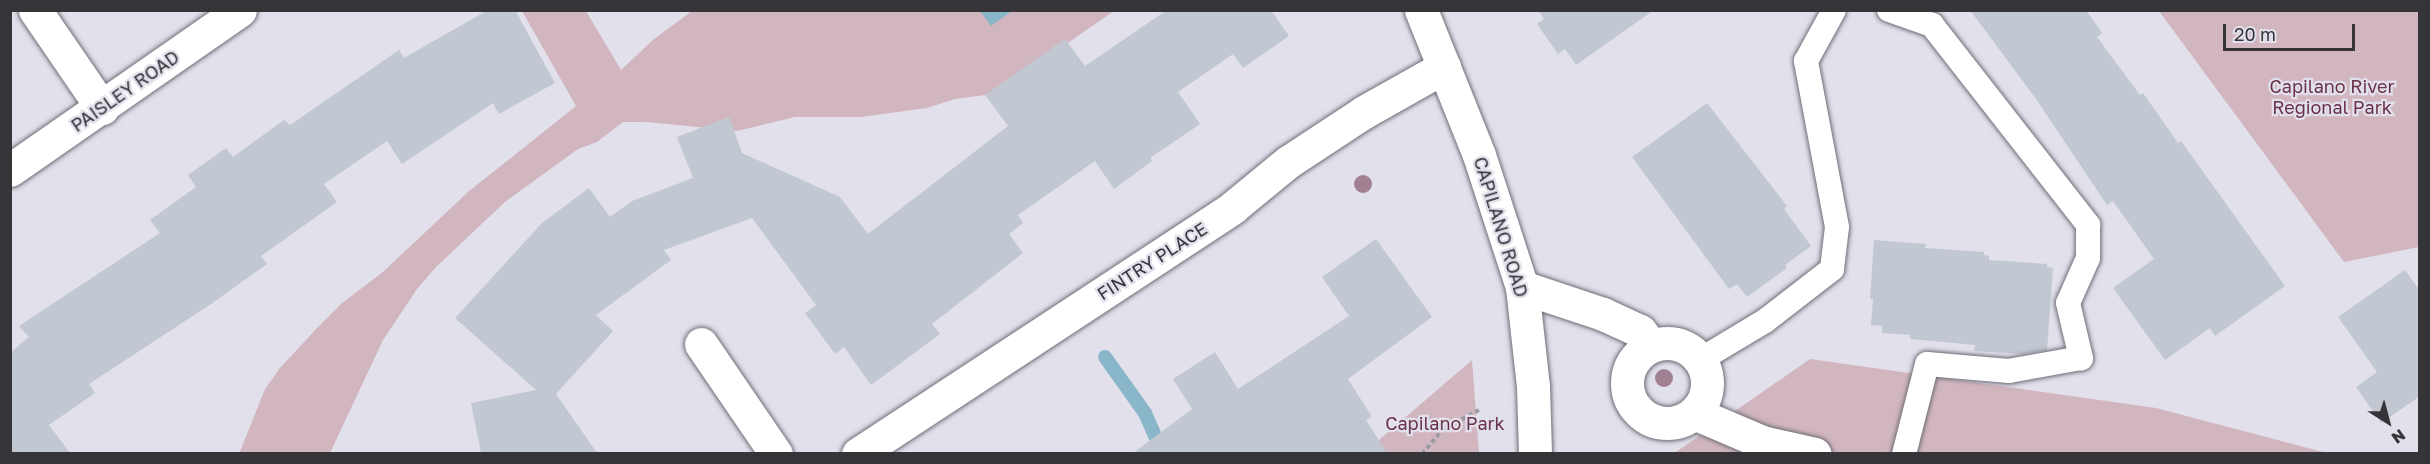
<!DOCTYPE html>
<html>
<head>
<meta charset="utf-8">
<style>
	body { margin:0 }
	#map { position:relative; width:2430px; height:464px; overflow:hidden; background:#e1e0eb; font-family:"Golos Text",sans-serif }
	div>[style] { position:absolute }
	.green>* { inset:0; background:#d2b6bf }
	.water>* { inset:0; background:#89b6c9 }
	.stream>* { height:14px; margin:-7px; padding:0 7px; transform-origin:7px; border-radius:7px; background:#89b6c9 }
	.building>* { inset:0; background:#c1c8d1 }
	.path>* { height:4px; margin-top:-2px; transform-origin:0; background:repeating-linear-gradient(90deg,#9c9ba3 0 4.5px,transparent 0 7.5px) }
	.roads { filter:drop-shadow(0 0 2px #6f6e78) drop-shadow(0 0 2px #6f6e78) }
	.service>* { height:24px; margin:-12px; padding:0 12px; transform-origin:12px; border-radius:12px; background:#fff }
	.minor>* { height:33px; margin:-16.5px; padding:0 16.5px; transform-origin:16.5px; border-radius:16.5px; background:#fff }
	.minor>.ring { margin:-16.5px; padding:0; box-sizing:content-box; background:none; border:33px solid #fff; border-radius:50% }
	.secondary>* { height:33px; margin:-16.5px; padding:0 16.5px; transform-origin:16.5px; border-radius:16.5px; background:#fff }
	.trees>* { width:18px; height:18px; margin:-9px; border-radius:50%; background:#a08091 }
	span { translate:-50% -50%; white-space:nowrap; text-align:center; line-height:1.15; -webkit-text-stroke:4.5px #e1e0eb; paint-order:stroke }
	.park-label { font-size:18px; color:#6a3248 }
	.street-label { font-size:18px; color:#353539 }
	.frame { position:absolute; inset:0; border:12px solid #353539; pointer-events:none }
	.north { position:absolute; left:2358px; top:392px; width:60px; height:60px; -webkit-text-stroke:4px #e1e0eb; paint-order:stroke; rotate:144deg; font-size:16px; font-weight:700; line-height:24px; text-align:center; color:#353539 }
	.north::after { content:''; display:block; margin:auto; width:21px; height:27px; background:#353539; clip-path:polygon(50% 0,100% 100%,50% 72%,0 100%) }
	.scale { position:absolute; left:2223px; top:24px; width:132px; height:27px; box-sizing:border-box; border:3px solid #353539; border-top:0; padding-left:8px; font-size:18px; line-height:21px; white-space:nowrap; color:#353539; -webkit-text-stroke:4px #e1e0eb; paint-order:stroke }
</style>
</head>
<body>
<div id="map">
	<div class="green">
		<i style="clip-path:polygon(522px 11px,586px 11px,621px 70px,654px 39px,692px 11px,1114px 11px,1010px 83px,985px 95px,955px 99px,927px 108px,861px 117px,795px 117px,737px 131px,647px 122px,623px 122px,597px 142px,578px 149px,505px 202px,436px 267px,417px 289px,383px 340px,330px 453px,239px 454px,265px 389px,280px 368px,318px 327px,341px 304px,384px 271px,468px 192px,576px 106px)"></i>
		<i style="clip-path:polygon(2159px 11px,2419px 11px,2419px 247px,2344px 262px)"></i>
		<i style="clip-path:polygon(1810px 359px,2156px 408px,2327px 453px,1673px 454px)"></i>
		<i style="clip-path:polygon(1472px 360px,1479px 453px,1364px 453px)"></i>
	</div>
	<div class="water">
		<i style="clip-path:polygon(980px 11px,1012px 11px,991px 26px)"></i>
	</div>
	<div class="stream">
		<i style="left:1105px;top:357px;width:69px;rotate:54.5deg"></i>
		<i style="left:1145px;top:413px;width:45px;rotate:66.3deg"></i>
	</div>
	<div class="building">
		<i style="clip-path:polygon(488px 10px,515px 10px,555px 83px,499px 114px,493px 103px,402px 164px,387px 141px,324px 184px,337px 202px,261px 256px,267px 264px,211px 304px,89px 384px,95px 393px,49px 425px,70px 453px,10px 453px,10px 353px,29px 337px,19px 326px,160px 233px,150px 220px,196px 187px,188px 175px,226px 148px,233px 157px,284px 120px,290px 125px,399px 50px,404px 58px)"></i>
		<i style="clip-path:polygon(1167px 10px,1271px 10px,1289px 36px,1243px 68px,1233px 54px,1178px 92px,1200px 124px,1150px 158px,1152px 161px,1114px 189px,1095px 161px,1018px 215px,1023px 223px,1009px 234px,1023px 253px,932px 324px,940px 334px,871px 385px,844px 347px,835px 354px,805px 313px,816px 305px,752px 218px,664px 250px,671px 260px,596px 315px,613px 331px,556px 394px,597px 453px,481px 453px,471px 403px,536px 390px,455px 318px,542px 223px,589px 188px,610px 217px,632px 201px,693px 178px,677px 137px,729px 117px,742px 153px,840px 197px,868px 234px,1008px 126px,985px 95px,1065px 39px,1085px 66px)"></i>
		<i style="clip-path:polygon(1538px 10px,1654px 10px,1576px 65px,1565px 49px,1558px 54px,1537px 24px,1544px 19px)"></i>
		<i style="clip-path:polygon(1970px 10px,2086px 10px,2102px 33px,2097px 37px,2140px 95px,2143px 93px,2178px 143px,2181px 141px,2285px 286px,2215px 336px,2210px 328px,2165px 360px,2113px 288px,2154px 259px,2113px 201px,2107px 205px,2036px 99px)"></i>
		<i style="clip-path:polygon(1707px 103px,1787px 206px,1784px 209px,1811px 246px,1785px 265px,1787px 268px,1747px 297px,1737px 284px,1729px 289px,1632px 157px)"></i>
		<i style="clip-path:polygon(1376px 239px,1432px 317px,1348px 379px,1372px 417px,1366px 420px,1387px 453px,1133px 453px,1192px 409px,1173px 379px,1215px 352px,1238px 389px,1349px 316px,1322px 277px)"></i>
		<i style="clip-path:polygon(1874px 240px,1926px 244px,1925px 248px,1984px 252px,1984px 255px,1989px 256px,1989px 260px,2047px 264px,2047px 267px,2053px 268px,2047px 350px,2022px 354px,1974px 351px,1975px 345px,1910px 339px,1910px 335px,1882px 333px,1882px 326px,1871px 325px,1873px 299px,1870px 299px)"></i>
		<i style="clip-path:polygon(2405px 270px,2420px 291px,2420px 396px,2381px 423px,2356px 387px,2377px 372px,2338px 317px)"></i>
	</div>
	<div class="path">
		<i style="left:1422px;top:454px;width:31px;rotate:-50deg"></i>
		<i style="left:1442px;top:430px;width:42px;rotate:-28.4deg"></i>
	</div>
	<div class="roads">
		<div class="service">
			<i style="left:1889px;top:10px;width:46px;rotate:19.2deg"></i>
			<i style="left:1932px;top:25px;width:254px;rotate:52deg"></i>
			<i style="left:2088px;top:225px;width:33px;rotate:90deg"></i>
			<i style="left:2088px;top:258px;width:49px;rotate:114deg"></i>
			<i style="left:2068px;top:303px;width:57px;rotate:76.7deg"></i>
			<i style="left:2081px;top:358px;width:73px;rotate:169.8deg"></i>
			<i style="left:2009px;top:371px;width:82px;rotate:-175.1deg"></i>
			<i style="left:1927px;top:364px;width:93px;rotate:104.3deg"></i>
			<i style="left:1700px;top:360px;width:76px;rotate:-31deg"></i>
			<i style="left:1765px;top:321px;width:85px;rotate:-37.8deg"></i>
			<i style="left:1832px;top:269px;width:42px;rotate:-83.2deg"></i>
			<i style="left:1837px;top:227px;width:169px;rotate:-100.6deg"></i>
			<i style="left:1806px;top:61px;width:58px;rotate:-61.2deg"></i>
		</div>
		<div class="minor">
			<i style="left:35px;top:10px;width:119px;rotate:55.6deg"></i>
			<i style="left:10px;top:170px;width:280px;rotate:-34.8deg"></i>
			<i class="ring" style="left:1627px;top:343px;width:47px;height:47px"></i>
			<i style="left:701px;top:344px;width:133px;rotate:55.7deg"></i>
			<i style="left:1694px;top:413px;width:74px;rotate:23.1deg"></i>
			<i style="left:1762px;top:442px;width:54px;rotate:12.8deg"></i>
			<i style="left:858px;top:454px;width:448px;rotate:-33.3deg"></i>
			<i style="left:1232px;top:208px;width:72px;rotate:-39.4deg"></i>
			<i style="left:1288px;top:162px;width:91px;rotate:-33.3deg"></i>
			<i style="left:1364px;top:112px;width:92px;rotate:-29.4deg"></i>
		</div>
		<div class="secondary">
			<i style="left:1421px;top:10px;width:156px;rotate:68.2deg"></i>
			<i style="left:1479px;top:155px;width:139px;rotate:72deg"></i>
			<i style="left:1522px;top:287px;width:100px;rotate:83.7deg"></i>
			<i style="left:1533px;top:386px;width:68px;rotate:88.3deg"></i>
			<i style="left:1522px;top:287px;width:85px;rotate:18.4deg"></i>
			<i style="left:1603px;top:314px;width:41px;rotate:24.7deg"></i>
			<i style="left:1640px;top:331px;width:18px;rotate:52deg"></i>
		</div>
	</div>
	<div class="trees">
		<i style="left:1363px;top:184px"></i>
		<i style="left:1664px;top:378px"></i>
	</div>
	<div class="park-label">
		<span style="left:2332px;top:97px">Capilano River<br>Regional Park</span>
		<span style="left:1445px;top:423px">Capilano Park</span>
	</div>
	<div class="street-label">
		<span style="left:125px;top:91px;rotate:-35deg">PAISLEY ROAD</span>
		<span style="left:1501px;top:227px;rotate:73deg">CAPILANO ROAD</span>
		<span style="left:1152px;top:261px;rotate:-33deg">FINTRY PLACE</span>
	</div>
	<div class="frame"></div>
	<div class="north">N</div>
	<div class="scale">20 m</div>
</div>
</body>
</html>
